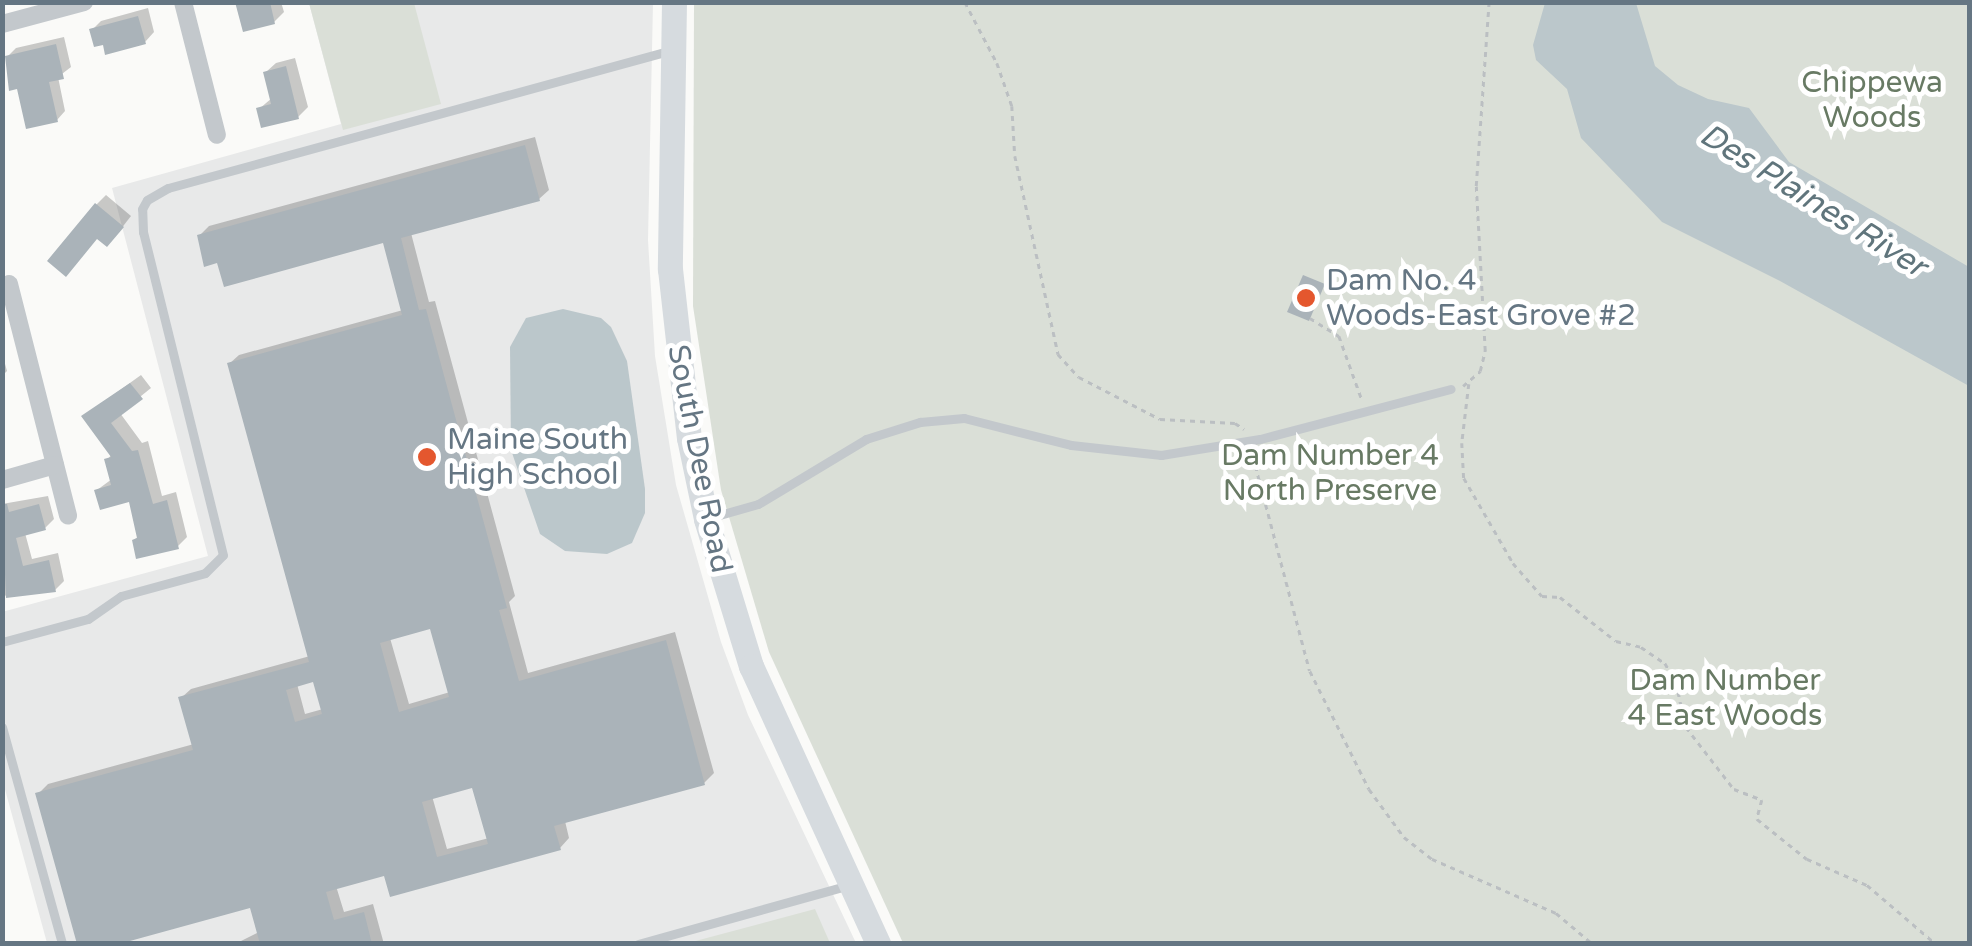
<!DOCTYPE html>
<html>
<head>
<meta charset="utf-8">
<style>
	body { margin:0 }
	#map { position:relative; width:1972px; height:946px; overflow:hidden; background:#fafaf8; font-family:"Varela Round",sans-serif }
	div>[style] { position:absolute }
	.built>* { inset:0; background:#e8e9e9 }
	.green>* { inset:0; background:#dadfd7 }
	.water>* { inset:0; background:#bbc7cb }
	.shadow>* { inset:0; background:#0003 }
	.building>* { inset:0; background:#aab3b9 }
	.path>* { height:2.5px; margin-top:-1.25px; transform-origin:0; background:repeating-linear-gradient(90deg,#bbbfc2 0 5px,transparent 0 10px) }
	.service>* { height:9px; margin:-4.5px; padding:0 4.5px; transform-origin:4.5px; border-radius:4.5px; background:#c3c8cc }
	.minor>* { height:18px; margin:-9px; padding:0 9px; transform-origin:9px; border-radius:9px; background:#c3c8cc }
	.secondary>* { height:25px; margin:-12.5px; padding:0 12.5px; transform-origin:12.5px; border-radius:12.5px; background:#d6dbdf }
	.dots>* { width:28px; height:28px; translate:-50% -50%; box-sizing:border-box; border:5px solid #fff; border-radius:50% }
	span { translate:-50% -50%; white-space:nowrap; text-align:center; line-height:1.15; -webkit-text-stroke:10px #fff; paint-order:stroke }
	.park-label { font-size:30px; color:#687a64 }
	.poi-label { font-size:30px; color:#657683 }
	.left { translate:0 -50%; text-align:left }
	.street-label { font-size:30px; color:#657683 }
	.water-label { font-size:32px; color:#60757c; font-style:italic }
	.frame { position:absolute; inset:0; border:5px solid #657683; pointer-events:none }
</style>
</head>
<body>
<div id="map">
	<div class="built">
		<i style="clip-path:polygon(309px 3px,653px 3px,648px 240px,655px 356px,676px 485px,721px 642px,748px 715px,856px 943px,47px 943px,3px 782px,2px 612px,208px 556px,112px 188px,341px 124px)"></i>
	</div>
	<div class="green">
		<i style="clip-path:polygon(309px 3px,414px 3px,441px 104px,343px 130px)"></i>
		<i style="clip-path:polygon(694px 3px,1969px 3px,1969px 943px,903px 943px,769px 652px,721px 490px,693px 306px)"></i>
		<i style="clip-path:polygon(815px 909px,830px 943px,688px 943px)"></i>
	</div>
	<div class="water">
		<i style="clip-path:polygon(1545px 3px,1636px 3px,1655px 66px,1678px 85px,1708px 99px,1749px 108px,1789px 162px,1969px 267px,1969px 386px,1780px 281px,1662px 222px,1581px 138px,1567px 89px,1536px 60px,1533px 45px)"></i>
		<i style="clip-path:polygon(563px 309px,601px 318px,611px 327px,627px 361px,645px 489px,645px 513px,632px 543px,607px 554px,565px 551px,540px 534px,511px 450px,510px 347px,526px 318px)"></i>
	</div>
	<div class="shadow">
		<i style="clip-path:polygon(236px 2px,281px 2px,284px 12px,274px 22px)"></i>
		<i style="clip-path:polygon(148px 8px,154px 32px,145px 42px,104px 42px,92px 30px,101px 21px)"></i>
		<i style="clip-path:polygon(64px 37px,71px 67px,58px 77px,65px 111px,57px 120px,19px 86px,7px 57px,16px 48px)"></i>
		<i style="clip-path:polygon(295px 58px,308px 107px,298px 117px,259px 109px,272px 98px,266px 72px,276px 63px)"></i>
		<i style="clip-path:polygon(evenodd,535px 137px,549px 190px,539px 199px,411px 233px,429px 302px,435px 301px,515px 596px,509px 602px,528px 673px,675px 632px,714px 773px,704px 783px,565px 821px,569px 838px,560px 848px,386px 873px,336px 886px,344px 912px,373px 904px,384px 944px,235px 944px,259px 932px,251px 905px,38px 794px,48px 784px,194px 744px,181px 698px,191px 689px,310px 656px,229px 364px,239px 355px,403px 310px,384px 240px,219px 260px,199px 236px,209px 226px,535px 137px,431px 626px,450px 692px,409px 704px,390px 638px,431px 626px,535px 137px,315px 679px,323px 709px,305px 714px,297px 684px,315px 679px,535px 137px,474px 785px,489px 838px,447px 849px,432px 796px,474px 785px)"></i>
		<i style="clip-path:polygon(106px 195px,131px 216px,117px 234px,98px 236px,96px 205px)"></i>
		<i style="clip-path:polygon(2px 353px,7px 371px,2px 376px)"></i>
		<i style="clip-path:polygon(141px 375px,151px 388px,120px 413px,142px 443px,148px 441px,162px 496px,176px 492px,187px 537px,178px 546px,134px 540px,139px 536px,130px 499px,97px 490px,112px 479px,107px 460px,112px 454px,84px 416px)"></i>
		<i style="clip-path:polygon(48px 496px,54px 519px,45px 528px,25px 533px,32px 559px,58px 553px,64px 581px,55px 590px,2px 596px,2px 504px)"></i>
	</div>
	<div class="building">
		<i style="clip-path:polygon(235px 2px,270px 2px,275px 24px,243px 32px)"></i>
		<i style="clip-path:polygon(138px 16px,146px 44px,105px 55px,103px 45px,94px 47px,89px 29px)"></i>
		<i style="clip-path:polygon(56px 44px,64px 79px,49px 82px,58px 122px,26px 129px,17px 89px,9px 91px,5px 56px)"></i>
		<i style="clip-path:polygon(286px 66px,299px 119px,261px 128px,256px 108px,271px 104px,263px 72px)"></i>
		<i style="clip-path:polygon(evenodd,525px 145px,540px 201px,401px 238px,419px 310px,426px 309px,507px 608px,499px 610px,519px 681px,666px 640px,705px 785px,554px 826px,561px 850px,390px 897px,384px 876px,326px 892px,334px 920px,364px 912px,372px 944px,260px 944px,250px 908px,119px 944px,77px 944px,35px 793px,193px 750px,178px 697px,309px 662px,227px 363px,402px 315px,383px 243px,224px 287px,217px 263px,204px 267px,197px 235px,525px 145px,430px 629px,449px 697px,399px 712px,380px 643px,430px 629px,525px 145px,313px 682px,322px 714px,295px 722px,286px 690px,313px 682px,525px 145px,472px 788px,488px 844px,437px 857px,422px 802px,472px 788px)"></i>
		<i style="clip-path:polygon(95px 203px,124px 227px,107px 247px,97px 239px,66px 277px,47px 261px)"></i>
		<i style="clip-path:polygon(1303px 275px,1325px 284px,1309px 321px,1287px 312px)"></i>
		<i style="clip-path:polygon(130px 383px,143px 399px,111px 423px,132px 451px,138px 450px,153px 504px,167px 500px,179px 549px,136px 559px,132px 540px,137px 538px,129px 502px,100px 510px,94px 490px,111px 485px,104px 459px,111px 457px,81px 416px)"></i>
		<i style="clip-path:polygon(2px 504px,7px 504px,9px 512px,39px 504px,46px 530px,16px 538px,23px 566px,49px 560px,56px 592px,6px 598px)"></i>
	</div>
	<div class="path">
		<i style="left:965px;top:2px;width:69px;rotate:62.3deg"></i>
		<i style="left:997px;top:63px;width:46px;rotate:70.8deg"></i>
		<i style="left:1012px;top:106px;width:50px;rotate:86.6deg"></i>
		<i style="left:1015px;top:156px;width:203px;rotate:77.7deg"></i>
		<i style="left:1058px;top:354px;width:31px;rotate:48deg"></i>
		<i style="left:1079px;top:377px;width:91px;rotate:27.4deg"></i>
		<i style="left:1160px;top:419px;width:75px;rotate:3.1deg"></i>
		<i style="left:1235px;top:423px;width:11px;rotate:34deg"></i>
		<i style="left:1310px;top:318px;width:34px;rotate:32deg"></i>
		<i style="left:1339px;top:336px;width:68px;rotate:70.2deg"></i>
		<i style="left:1469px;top:384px;width:59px;rotate:96.8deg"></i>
		<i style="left:1462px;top:443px;width:35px;rotate:87deg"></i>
		<i style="left:1464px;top:478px;width:98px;rotate:60deg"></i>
		<i style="left:1513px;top:563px;width:44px;rotate:48.7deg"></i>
		<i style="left:1542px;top:596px;width:18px;rotate:3deg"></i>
		<i style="left:1560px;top:597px;width:71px;rotate:38.2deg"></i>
		<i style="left:1616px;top:641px;width:26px;rotate:13deg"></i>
		<i style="left:1641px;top:647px;width:29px;rotate:34deg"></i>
		<i style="left:1665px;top:663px;width:22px;rotate:60deg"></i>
		<i style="left:1676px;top:682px;width:46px;rotate:77.5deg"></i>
		<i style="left:1686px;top:727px;width:78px;rotate:52.3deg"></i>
		<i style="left:1734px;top:789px;width:30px;rotate:21deg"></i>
		<i style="left:1762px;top:800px;width:20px;rotate:105deg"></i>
		<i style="left:1757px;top:819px;width:64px;rotate:38.7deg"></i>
		<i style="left:1807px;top:859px;width:65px;rotate:23.4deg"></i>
		<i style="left:1867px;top:885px;width:91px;rotate:40.5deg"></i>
		<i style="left:1463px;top:386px;width:23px;rotate:-41deg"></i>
		<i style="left:1480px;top:371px;width:21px;rotate:-76deg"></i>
		<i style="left:1485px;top:351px;width:165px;rotate:-93.1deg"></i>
		<i style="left:1476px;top:186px;width:184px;rotate:-86deg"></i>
		<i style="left:1253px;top:456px;width:222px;rotate:75.2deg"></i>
		<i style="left:1310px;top:671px;width:132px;rotate:63.4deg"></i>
		<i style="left:1369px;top:789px;width:59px;rotate:53.9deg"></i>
		<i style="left:1404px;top:837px;width:36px;rotate:38deg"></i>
		<i style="left:1432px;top:859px;width:135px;rotate:23.5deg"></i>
		<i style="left:1556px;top:913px;width:48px;rotate:40deg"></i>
	</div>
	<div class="service">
		<i style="left:709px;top:518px;width:51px;rotate:-15.9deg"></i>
		<i style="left:758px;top:504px;width:126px;rotate:-31deg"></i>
		<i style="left:866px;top:439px;width:57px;rotate:-17.5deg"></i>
		<i style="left:920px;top:422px;width:44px;rotate:-5.2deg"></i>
		<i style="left:964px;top:418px;width:110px;rotate:14.2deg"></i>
		<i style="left:1071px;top:445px;width:91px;rotate:6.3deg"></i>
		<i style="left:1161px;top:455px;width:100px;rotate:-9.2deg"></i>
		<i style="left:1260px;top:439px;width:197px;rotate:-14.7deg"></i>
		<i style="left:2px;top:642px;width:89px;rotate:-15deg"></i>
		<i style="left:88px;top:619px;width:40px;rotate:-34.9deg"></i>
		<i style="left:121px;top:596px;width:87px;rotate:-15.3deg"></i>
		<i style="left:205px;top:573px;width:25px;rotate:-45deg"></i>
		<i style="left:223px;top:555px;width:333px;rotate:-103.9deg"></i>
		<i style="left:143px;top:232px;width:23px;rotate:-92deg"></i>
		<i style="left:142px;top:209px;width:10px;rotate:-61deg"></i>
		<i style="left:147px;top:200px;width:24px;rotate:-30deg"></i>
		<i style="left:168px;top:188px;width:523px;rotate:-15.31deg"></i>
		<i style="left:2px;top:727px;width:225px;rotate:74.5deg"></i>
		<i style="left:638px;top:944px;width:219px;rotate:-15.6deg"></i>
	</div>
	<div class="minor">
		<i style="left:183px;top:2px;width:137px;rotate:75.7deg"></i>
		<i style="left:2px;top:24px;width:85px;rotate:-15deg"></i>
		<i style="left:9px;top:284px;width:239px;rotate:75.7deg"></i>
		<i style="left:2px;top:480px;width:55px;rotate:-15.8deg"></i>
	</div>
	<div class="secondary">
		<i style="left:674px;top:2px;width:267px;rotate:90.9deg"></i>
		<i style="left:670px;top:269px;width:170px;rotate:83.6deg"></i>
		<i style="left:689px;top:438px;width:83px;rotate:78.1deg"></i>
		<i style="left:706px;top:519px;width:154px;rotate:73deg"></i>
		<i style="left:751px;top:666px;width:306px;rotate:65.4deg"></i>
	</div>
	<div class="dots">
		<i style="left:1306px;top:298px;background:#e4572e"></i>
		<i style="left:427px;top:457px;background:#e4572e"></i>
	</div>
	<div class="park-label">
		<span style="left:1872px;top:100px">Chippewa<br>Woods</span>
		<span style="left:1330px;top:473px">Dam Number 4<br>North Preserve</span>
		<span style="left:1725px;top:698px">Dam Number<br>4 East Woods</span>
	</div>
	<div class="poi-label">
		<span class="left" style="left:1326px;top:298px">Dam No. 4<br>Woods-East Grove #2</span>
		<span class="left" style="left:447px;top:457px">Maine South<br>High School</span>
	</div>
	<div class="street-label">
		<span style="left:699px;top:459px;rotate:79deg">South Dee Road</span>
	</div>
	<div class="water-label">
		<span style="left:1813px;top:201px;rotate:32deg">Des Plaines River</span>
	</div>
	<div class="frame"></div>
</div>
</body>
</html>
